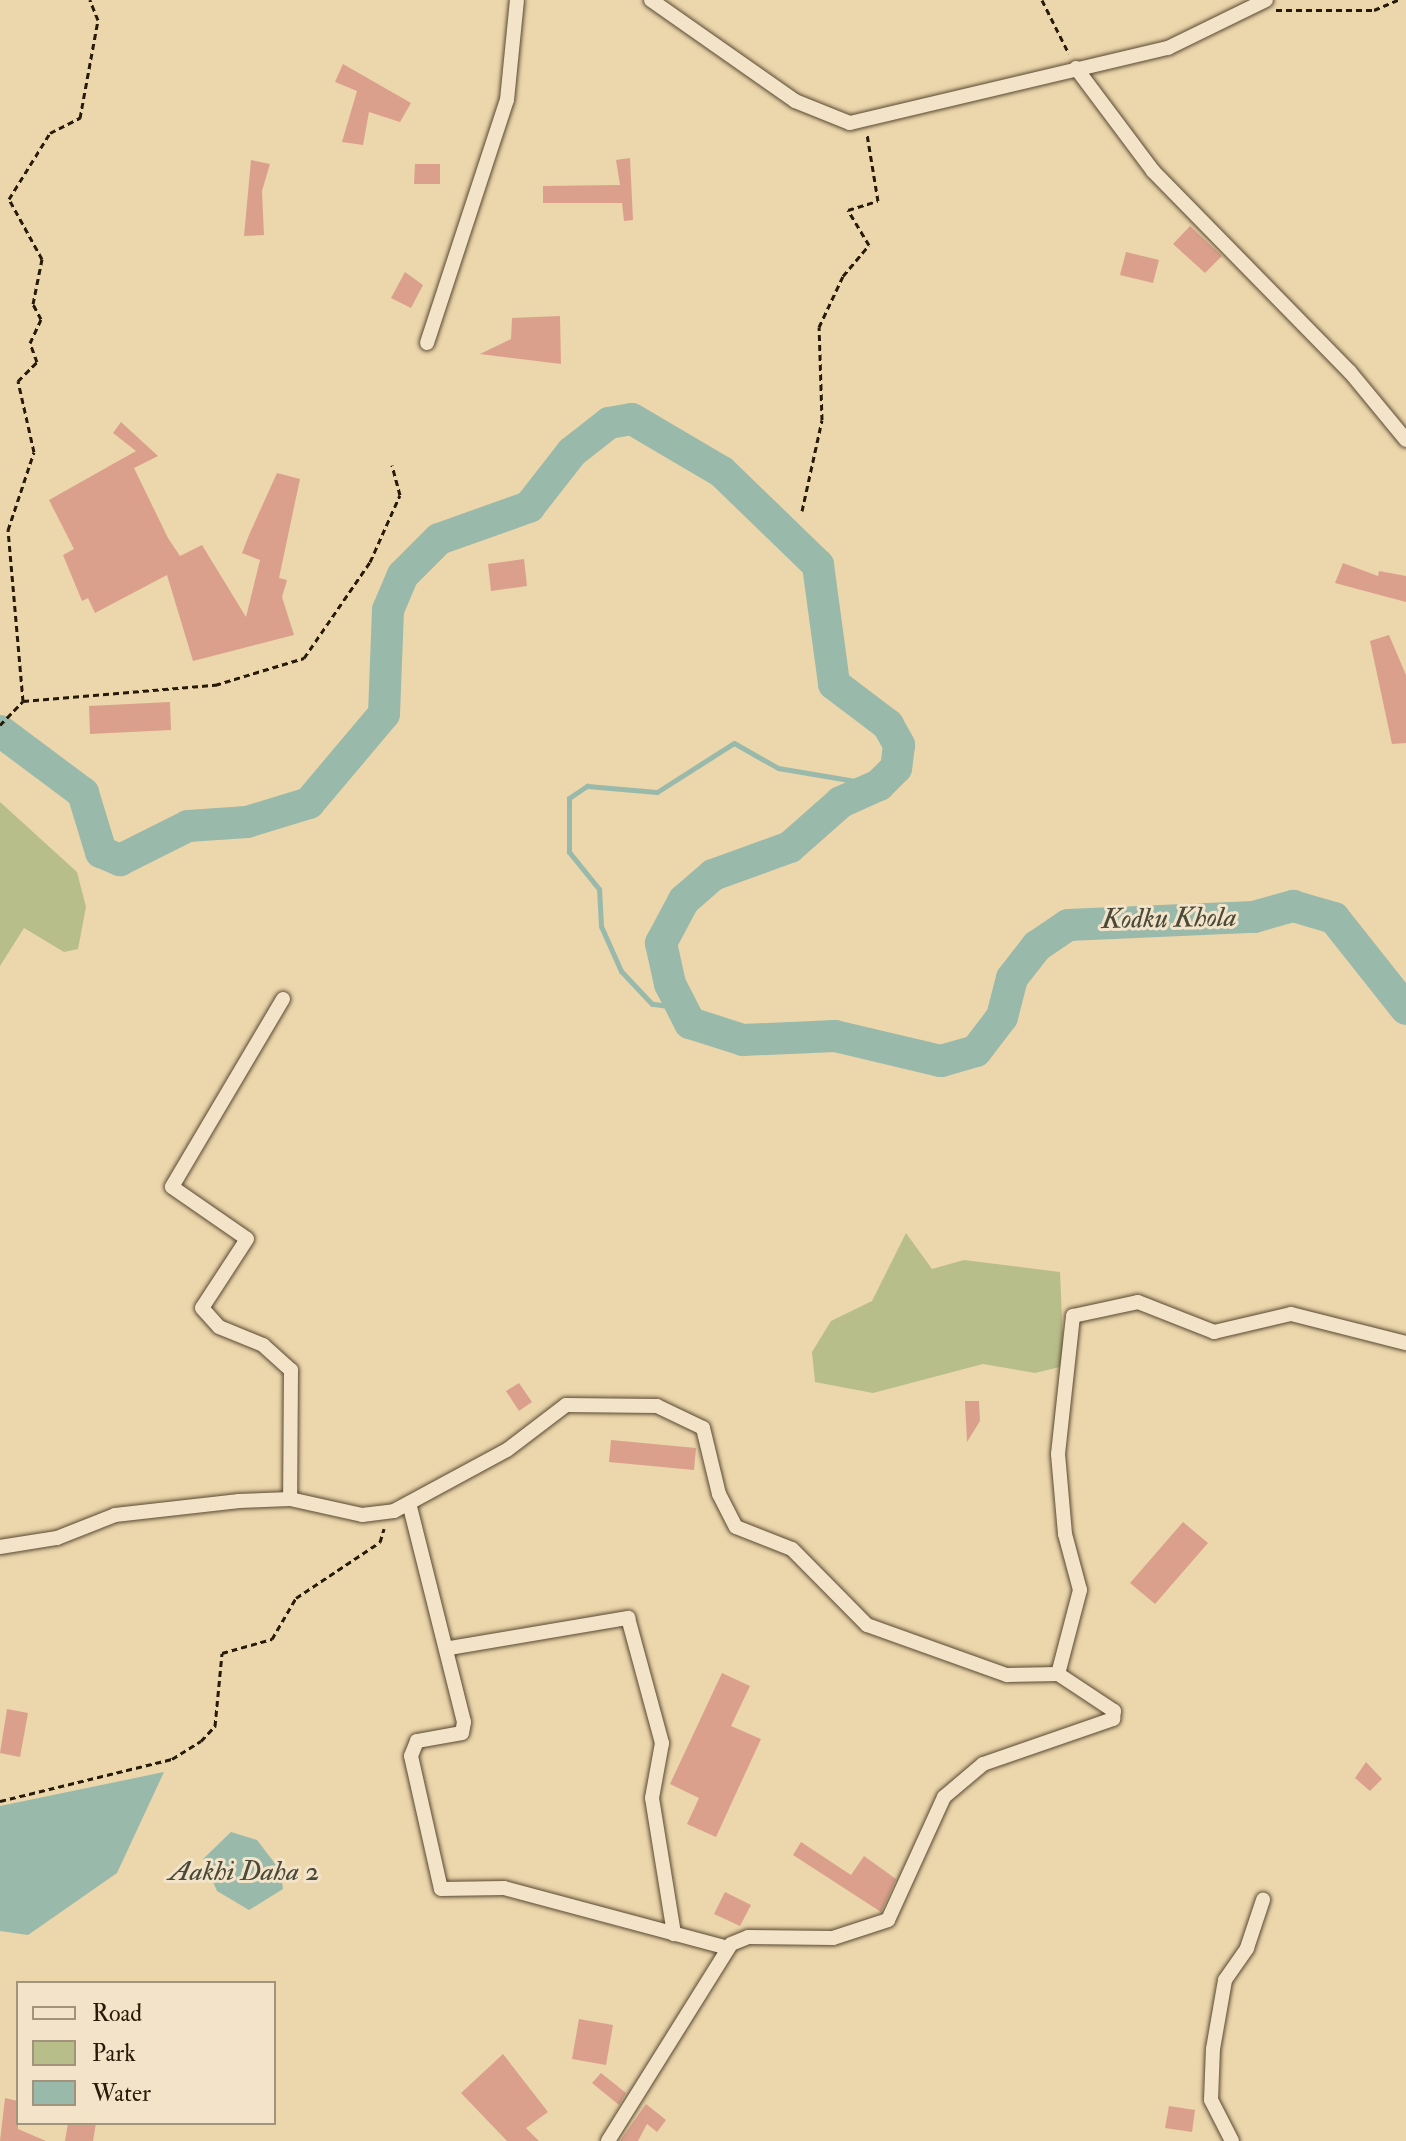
<!DOCTYPE html>
<html>
<head>
<meta charset="utf-8">
<style>
	body { margin:0 }
	#map { position:relative; width:1406px; height:2141px; overflow:hidden; background:#ecd6ac; font-family:"IM FELL Double Pica",serif }
	div>[style] { position:absolute }
	.green>* { inset:0; background:#b7be8a }
	.water>* { inset:0; background:#99b9ab }
	.stream>* { height:5px; margin:-2.5px; padding:0 2.5px; transform-origin:2.5px; border-radius:2.5px; background:#99b9ab }
	.river>* { height:32px; margin:-16px; padding:0 16px; transform-origin:16px; border-radius:16px; background:#99b9ab }
	.building>* { inset:0; background:#dba08c }
	.path>* { height:3px; margin-top:-1.5px; transform-origin:0; background:repeating-linear-gradient(90deg,#271a08 0 6px,transparent 0 10px) }
	.roads { filter:drop-shadow(0 0 2px #584931) drop-shadow(0 0 2px #584931) }
	.minor>* { height:14px; margin:-7px; padding:0 7px; transform-origin:7px; border-radius:7px; background:#f3e4c9 }
	span { translate:-50% -50%; white-space:nowrap; text-align:center; line-height:1.15; -webkit-text-stroke:6px #f3e4c9; paint-order:stroke }
	.water-label { font-size:28px; color:#494a39; font-style:italic }
	.legend { position:absolute; left:16px; top:1981px; width:260px; height:144px; box-sizing:border-box; background:#f3e4c9; border:2px solid #a1937c; margin:0; padding:10px 14px; list-style:none; font-size:24px; color:#271a08 }
	.legend li { display:flex; align-items:center; gap:16px; height:40px }
	.legend b { width:40px; border:2px solid #a1937c }
</style>
</head>
<body>
<div id="map">
	<div class="green">
		<i style="clip-path:polygon(0 802px,77px 872px,86px 907px,78px 949px,64px 952px,24px 928px,0 966px)"></i>
		<i style="clip-path:polygon(906px 1233px,932px 1269px,964px 1260px,1060px 1272px,1064px 1366px,1035px 1373px,983px 1364px,873px 1393px,815px 1382px,812px 1352px,831px 1321px,872px 1301px)"></i>
	</div>
	<div class="water">
		<i style="clip-path:polygon(164px 1772px,117px 1873px,28px 1935px,0 1931px,0 1806px)"></i>
		<i style="clip-path:polygon(231px 1832px,257px 1840px,280px 1870px,283px 1889px,249px 1910px,217px 1891px,203px 1859px)"></i>
	</div>
	<div class="stream">
		<i style="left:682px;top:1008px;width:30px;rotate:-172deg"></i>
		<i style="left:652px;top:1004px;width:45px;rotate:-133.2deg"></i>
		<i style="left:621px;top:971px;width:49px;rotate:-114deg"></i>
		<i style="left:601px;top:926px;width:37px;rotate:-93deg"></i>
		<i style="left:599px;top:889px;width:48px;rotate:-129deg"></i>
		<i style="left:569px;top:852px;width:54px;rotate:-90deg"></i>
		<i style="left:569px;top:798px;width:22px;rotate:-34deg"></i>
		<i style="left:587px;top:786px;width:70px;rotate:4.9deg"></i>
		<i style="left:657px;top:792px;width:91px;rotate:-32.5deg"></i>
		<i style="left:734px;top:743px;width:51px;rotate:29.6deg"></i>
		<i style="left:778px;top:768px;width:102px;rotate:9.6deg"></i>
	</div>
	<div class="river">
		<i style="left:0;top:731px;width:104px;rotate:36.8deg"></i>
		<i style="left:83px;top:793px;width:62px;rotate:73deg"></i>
		<i style="left:101px;top:852px;width:21px;rotate:23deg"></i>
		<i style="left:120px;top:860px;width:76px;rotate:-26.6deg"></i>
		<i style="left:188px;top:826px;width:59px;rotate:-3.9deg"></i>
		<i style="left:247px;top:822px;width:65px;rotate:-17deg"></i>
		<i style="left:309px;top:803px;width:116px;rotate:-49.9deg"></i>
		<i style="left:384px;top:714px;width:104px;rotate:-87.8deg"></i>
		<i style="left:388px;top:610px;width:38px;rotate:-67deg"></i>
		<i style="left:403px;top:575px;width:51px;rotate:-45deg"></i>
		<i style="left:439px;top:539px;width:96px;rotate:-19.6deg"></i>
		<i style="left:529px;top:507px;width:70px;rotate:-52deg"></i>
		<i style="left:572px;top:452px;width:47px;rotate:-38.1deg"></i>
		<i style="left:609px;top:423px;width:23px;rotate:-10deg"></i>
		<i style="left:632px;top:419px;width:104px;rotate:30.5deg"></i>
		<i style="left:722px;top:472px;width:134px;rotate:44.1deg"></i>
		<i style="left:818px;top:565px;width:120px;rotate:82.3deg"></i>
		<i style="left:834px;top:684px;width:68px;rotate:37.2deg"></i>
		<i style="left:888px;top:725px;width:23px;rotate:61deg"></i>
		<i style="left:899px;top:745px;width:23px;rotate:97deg"></i>
		<i style="left:896px;top:768px;width:24px;rotate:135deg"></i>
		<i style="left:879px;top:785px;width:42px;rotate:155.9deg"></i>
		<i style="left:841px;top:802px;width:68px;rotate:138.6deg"></i>
		<i style="left:790px;top:847px;width:82px;rotate:160deg"></i>
		<i style="left:713px;top:875px;width:38px;rotate:139deg"></i>
		<i style="left:684px;top:900px;width:49px;rotate:118.1deg"></i>
		<i style="left:661px;top:943px;width:42px;rotate:77.6deg"></i>
		<i style="left:670px;top:984px;width:44px;rotate:62.9deg"></i>
		<i style="left:690px;top:1023px;width:56px;rotate:17.8deg"></i>
		<i style="left:743px;top:1040px;width:92px;rotate:-2.5deg"></i>
		<i style="left:835px;top:1036px;width:109px;rotate:13.3deg"></i>
		<i style="left:941px;top:1061px;width:36px;rotate:-16deg"></i>
		<i style="left:976px;top:1051px;width:43px;rotate:-52.6deg"></i>
		<i style="left:1002px;top:1017px;width:40px;rotate:-75.6deg"></i>
		<i style="left:1012px;top:978px;width:41px;rotate:-52deg"></i>
		<i style="left:1037px;top:946px;width:37px;rotate:-34deg"></i>
		<i style="left:1068px;top:925px;width:186px;rotate:-2.5deg"></i>
		<i style="left:1254px;top:917px;width:41px;rotate:-15.8deg"></i>
		<i style="left:1293px;top:906px;width:43px;rotate:16.3deg"></i>
		<i style="left:1334px;top:918px;width:116px;rotate:51.6deg"></i>
	</div>
	<div class="building">
		<i style="clip-path:polygon(343px 64px,411px 103px,400px 122px,369px 112px,363px 145px,342px 142px,357px 91px,335px 82px)"></i>
		<i style="clip-path:polygon(630px 158px,633px 220px,624px 221px,622px 203px,543px 203px,543px 186px,620px 185px,616px 160px)"></i>
		<i style="clip-path:polygon(251px 160px,270px 164px,262px 191px,264px 235px,244px 236px)"></i>
		<i style="clip-path:polygon(415px 164px,440px 164px,440px 184px,414px 184px)"></i>
		<i style="clip-path:polygon(1190px 226px,1222px 256px,1205px 273px,1173px 244px)"></i>
		<i style="clip-path:polygon(1126px 252px,1159px 260px,1153px 283px,1120px 275px)"></i>
		<i style="clip-path:polygon(405px 272px,423px 285px,411px 308px,391px 298px)"></i>
		<i style="clip-path:polygon(560px 316px,561px 364px,480px 354px,511px 339px,512px 318px)"></i>
		<i style="clip-path:polygon(121px 422px,158px 456px,134px 468px,168px 538px,180px 556px,202px 545px,246px 617px,260px 560px,242px 553px,249px 535px,277px 473px,300px 479px,279px 578px,287px 580px,282px 597px,294px 635px,193px 661px,167px 575px,95px 613px,88px 598px,82px 601px,63px 555px,74px 549px,49px 500px,136px 451px,113px 433px)"></i>
		<i style="clip-path:polygon(524px 559px,527px 586px,491px 591px,488px 564px)"></i>
		<i style="clip-path:polygon(1343px 563px,1378px 576px,1379px 571px,1406px 576px,1406px 602px,1335px 583px)"></i>
		<i style="clip-path:polygon(1389px 635px,1406px 675px,1406px 743px,1392px 744px,1370px 641px)"></i>
		<i style="clip-path:polygon(170px 702px,171px 730px,90px 734px,89px 706px)"></i>
		<i style="clip-path:polygon(519px 1383px,532px 1402px,519px 1411px,506px 1391px)"></i>
		<i style="clip-path:polygon(965px 1401px,979px 1401px,980px 1421px,967px 1442px)"></i>
		<i style="clip-path:polygon(611px 1440px,696px 1448px,694px 1470px,609px 1462px)"></i>
		<i style="clip-path:polygon(1183px 1522px,1208px 1543px,1155px 1604px,1130px 1583px)"></i>
		<i style="clip-path:polygon(722px 1673px,750px 1686px,731px 1726px,761px 1739px,716px 1837px,687px 1824px,699px 1798px,670px 1784px)"></i>
		<i style="clip-path:polygon(7px 1709px,28px 1713px,20px 1757px,0 1753px)"></i>
		<i style="clip-path:polygon(1366px 1762px,1382px 1779px,1370px 1791px,1355px 1778px)"></i>
		<i style="clip-path:polygon(801px 1842px,851px 1875px,864px 1856px,896px 1879px,881px 1912px,793px 1855px)"></i>
		<i style="clip-path:polygon(725px 1892px,751px 1905px,740px 1926px,714px 1914px)"></i>
		<i style="clip-path:polygon(579px 2019px,613px 2025px,606px 2065px,572px 2059px)"></i>
		<i style="clip-path:polygon(503px 2054px,548px 2112px,526px 2128px,539px 2141px,507px 2141px,461px 2093px)"></i>
		<i style="clip-path:polygon(601px 2073px,626px 2093px,619px 2105px,592px 2083px)"></i>
		<i style="clip-path:polygon(5px 2098px,18px 2101px,18px 2129px,46px 2141px,0 2141px)"></i>
		<i style="clip-path:polygon(646px 2104px,666px 2120px,657px 2132px,647px 2124px,638px 2141px,620px 2141px)"></i>
		<i style="clip-path:polygon(1169px 2106px,1195px 2110px,1192px 2132px,1165px 2128px)"></i>
		<i style="clip-path:polygon(68px 2123px,96px 2123px,93px 2141px,65px 2141px)"></i>
	</div>
	<div class="path">
		<i style="left:1042px;top:0;width:60px;rotate:63.4deg"></i>
		<i style="left:1276px;top:10px;width:98px"></i>
		<i style="left:1374px;top:10px;width:26px;rotate:-23deg"></i>
		<i style="left:802px;top:511px;width:93px;rotate:-77.6deg"></i>
		<i style="left:822px;top:420px;width:93px;rotate:-91.8deg"></i>
		<i style="left:819px;top:327px;width:56px;rotate:-64.8deg"></i>
		<i style="left:843px;top:276px;width:40px;rotate:-50deg"></i>
		<i style="left:869px;top:245px;width:41px;rotate:-121deg"></i>
		<i style="left:848px;top:210px;width:31px;rotate:-17deg"></i>
		<i style="left:878px;top:201px;width:68px;rotate:-99.3deg"></i>
		<i style="left:23px;top:701px;width:172px;rotate:-95deg"></i>
		<i style="left:8px;top:530px;width:82px;rotate:-71.6deg"></i>
		<i style="left:34px;top:452px;width:73px;rotate:-102.7deg"></i>
		<i style="left:18px;top:381px;width:27px;rotate:-45deg"></i>
		<i style="left:37px;top:362px;width:20px;rotate:-110deg"></i>
		<i style="left:30px;top:343px;width:26px;rotate:-65deg"></i>
		<i style="left:41px;top:319px;width:17px;rotate:-118deg"></i>
		<i style="left:33px;top:304px;width:46px;rotate:-78.7deg"></i>
		<i style="left:42px;top:259px;width:68px;rotate:-118.8deg"></i>
		<i style="left:9px;top:199px;width:78px;rotate:-58.2deg"></i>
		<i style="left:50px;top:133px;width:34px;rotate:-27deg"></i>
		<i style="left:80px;top:118px;width:100px;rotate:-79.6deg"></i>
		<i style="left:98px;top:20px;width:22px;rotate:-112deg"></i>
		<i style="left:0;top:725px;width:33px;rotate:-46deg"></i>
		<i style="left:23px;top:701px;width:193px;rotate:-4.8deg"></i>
		<i style="left:215px;top:685px;width:93px;rotate:-16.9deg"></i>
		<i style="left:304px;top:658px;width:116px;rotate:-55.5deg"></i>
		<i style="left:370px;top:562px;width:73px;rotate:-65.9deg"></i>
		<i style="left:400px;top:495px;width:31px;rotate:-105deg"></i>
		<i style="left:0;top:1801px;width:177px;rotate:-13.7deg"></i>
		<i style="left:172px;top:1759px;width:34px;rotate:-32deg"></i>
		<i style="left:201px;top:1741px;width:21px;rotate:-47deg"></i>
		<i style="left:215px;top:1726px;width:73px;rotate:-84.5deg"></i>
		<i style="left:222px;top:1653px;width:52px;rotate:-15.6deg"></i>
		<i style="left:272px;top:1639px;width:48px;rotate:-59.7deg"></i>
		<i style="left:296px;top:1598px;width:101px;rotate:-33.7deg"></i>
		<i style="left:380px;top:1542px;width:14px;rotate:-73deg"></i>
	</div>
	<div class="roads">
		<div class="minor">
			<i style="left:651px;top:0;width:176px;rotate:35deg"></i>
			<i style="left:795px;top:101px;width:59px;rotate:21.8deg"></i>
			<i style="left:850px;top:123px;width:327px;rotate:-13.3deg"></i>
			<i style="left:1168px;top:48px;width:109px;rotate:-26.1deg"></i>
			<i style="left:1076px;top:68px;width:129px;rotate:53.2deg"></i>
			<i style="left:1153px;top:171px;width:281px;rotate:45.6deg"></i>
			<i style="left:1350px;top:372px;width:88px;rotate:50.5deg"></i>
			<i style="left:427px;top:343px;width:256px;rotate:-71.8deg"></i>
			<i style="left:507px;top:100px;width:100px;rotate:-84.3deg"></i>
			<i style="left:283px;top:999px;width:218px;rotate:120.6deg"></i>
			<i style="left:172px;top:1187px;width:91px;rotate:34.7deg"></i>
			<i style="left:247px;top:1239px;width:82px;rotate:123.1deg"></i>
			<i style="left:202px;top:1308px;width:25px;rotate:48deg"></i>
			<i style="left:219px;top:1327px;width:48px;rotate:22.2deg"></i>
			<i style="left:263px;top:1345px;width:38px;rotate:42deg"></i>
			<i style="left:291px;top:1370px;width:129px;rotate:90.4deg"></i>
			<i style="left:409px;top:1503px;width:226px;rotate:75.9deg"></i>
			<i style="left:464px;top:1722px;width:11px;rotate:100deg"></i>
			<i style="left:462px;top:1733px;width:46px;rotate:169.9deg"></i>
			<i style="left:417px;top:1741px;width:16px;rotate:112deg"></i>
			<i style="left:411px;top:1756px;width:136px;rotate:77.3deg"></i>
			<i style="left:441px;top:1889px;width:63px;rotate:-0.9deg"></i>
			<i style="left:504px;top:1888px;width:232px;rotate:15deg"></i>
			<i style="left:0;top:1547px;width:58px;rotate:-9deg"></i>
			<i style="left:57px;top:1538px;width:62px;rotate:-21.6deg"></i>
			<i style="left:115px;top:1515px;width:125px;rotate:-6.4deg"></i>
			<i style="left:239px;top:1501px;width:51px;rotate:-2.2deg"></i>
			<i style="left:290px;top:1499px;width:74px;rotate:12.5deg"></i>
			<i style="left:362px;top:1515px;width:32px;rotate:-7deg"></i>
			<i style="left:394px;top:1511px;width:128px;rotate:-28.4deg"></i>
			<i style="left:507px;top:1450px;width:74px;rotate:-37.3deg"></i>
			<i style="left:566px;top:1405px;width:91px;rotate:0.6deg"></i>
			<i style="left:657px;top:1406px;width:51px;rotate:25.6deg"></i>
			<i style="left:703px;top:1428px;width:68px;rotate:76.4deg"></i>
			<i style="left:719px;top:1494px;width:37px;rotate:63deg"></i>
			<i style="left:736px;top:1527px;width:60px;rotate:21.4deg"></i>
			<i style="left:792px;top:1549px;width:107px;rotate:45.4deg"></i>
			<i style="left:867px;top:1625px;width:149px;rotate:19.7deg"></i>
			<i style="left:1007px;top:1675px;width:51px;rotate:-1.1deg"></i>
			<i style="left:450px;top:1648px;width:181px;rotate:-9.6deg"></i>
			<i style="left:628px;top:1618px;width:130px;rotate:74.8deg"></i>
			<i style="left:662px;top:1743px;width:56px;rotate:100.3deg"></i>
			<i style="left:652px;top:1798px;width:138px;rotate:80.8deg"></i>
			<i style="left:608px;top:2141px;width:232px;rotate:-58deg"></i>
			<i style="left:731px;top:1944px;width:18px;rotate:-22deg"></i>
			<i style="left:748px;top:1937px;width:85px;rotate:0.7deg"></i>
			<i style="left:833px;top:1938px;width:58px;rotate:-18.1deg"></i>
			<i style="left:888px;top:1920px;width:135px;rotate:-65.5deg"></i>
			<i style="left:944px;top:1797px;width:51px;rotate:-40.2deg"></i>
			<i style="left:983px;top:1764px;width:138px;rotate:-19.1deg"></i>
			<i style="left:1113px;top:1719px;width:8px;rotate:-83deg"></i>
			<i style="left:1114px;top:1711px;width:67px;rotate:-146.5deg"></i>
			<i style="left:1058px;top:1674px;width:87px;rotate:-75.3deg"></i>
			<i style="left:1080px;top:1590px;width:58px;rotate:-105deg"></i>
			<i style="left:1065px;top:1534px;width:80px;rotate:-95deg"></i>
			<i style="left:1058px;top:1454px;width:139px;rotate:-83.8deg"></i>
			<i style="left:1073px;top:1316px;width:66px;rotate:-12.2deg"></i>
			<i style="left:1138px;top:1302px;width:82px;rotate:21.5deg"></i>
			<i style="left:1214px;top:1332px;width:79px;rotate:-13.2deg"></i>
			<i style="left:1291px;top:1314px;width:119px;rotate:14.2deg"></i>
			<i style="left:1232px;top:2141px;width:46px;rotate:-117.1deg"></i>
			<i style="left:1211px;top:2100px;width:51px;rotate:-87.8deg"></i>
			<i style="left:1213px;top:2049px;width:70px;rotate:-80.1deg"></i>
			<i style="left:1225px;top:1980px;width:39px;rotate:-55deg"></i>
			<i style="left:1247px;top:1948px;width:51px;rotate:-71.6deg"></i>
		</div>
	</div>
	<div class="water-label">
		<span style="left:1169px;top:919px;rotate:-1deg">Kodku Khola</span>
		<span style="left:244px;top:1872px">Aakhi Daha 2</span>
	</div>
	<ul class="legend">
	<li><b style="height:10px;background:#f3e4c9"></b>Road</li>
	<li><b style="height:22px;background:#b7be8a"></b>Park</li>
	<li><b style="height:22px;background:#99b9ab"></b>Water</li>
	</ul>
</div>
</body>
</html>
